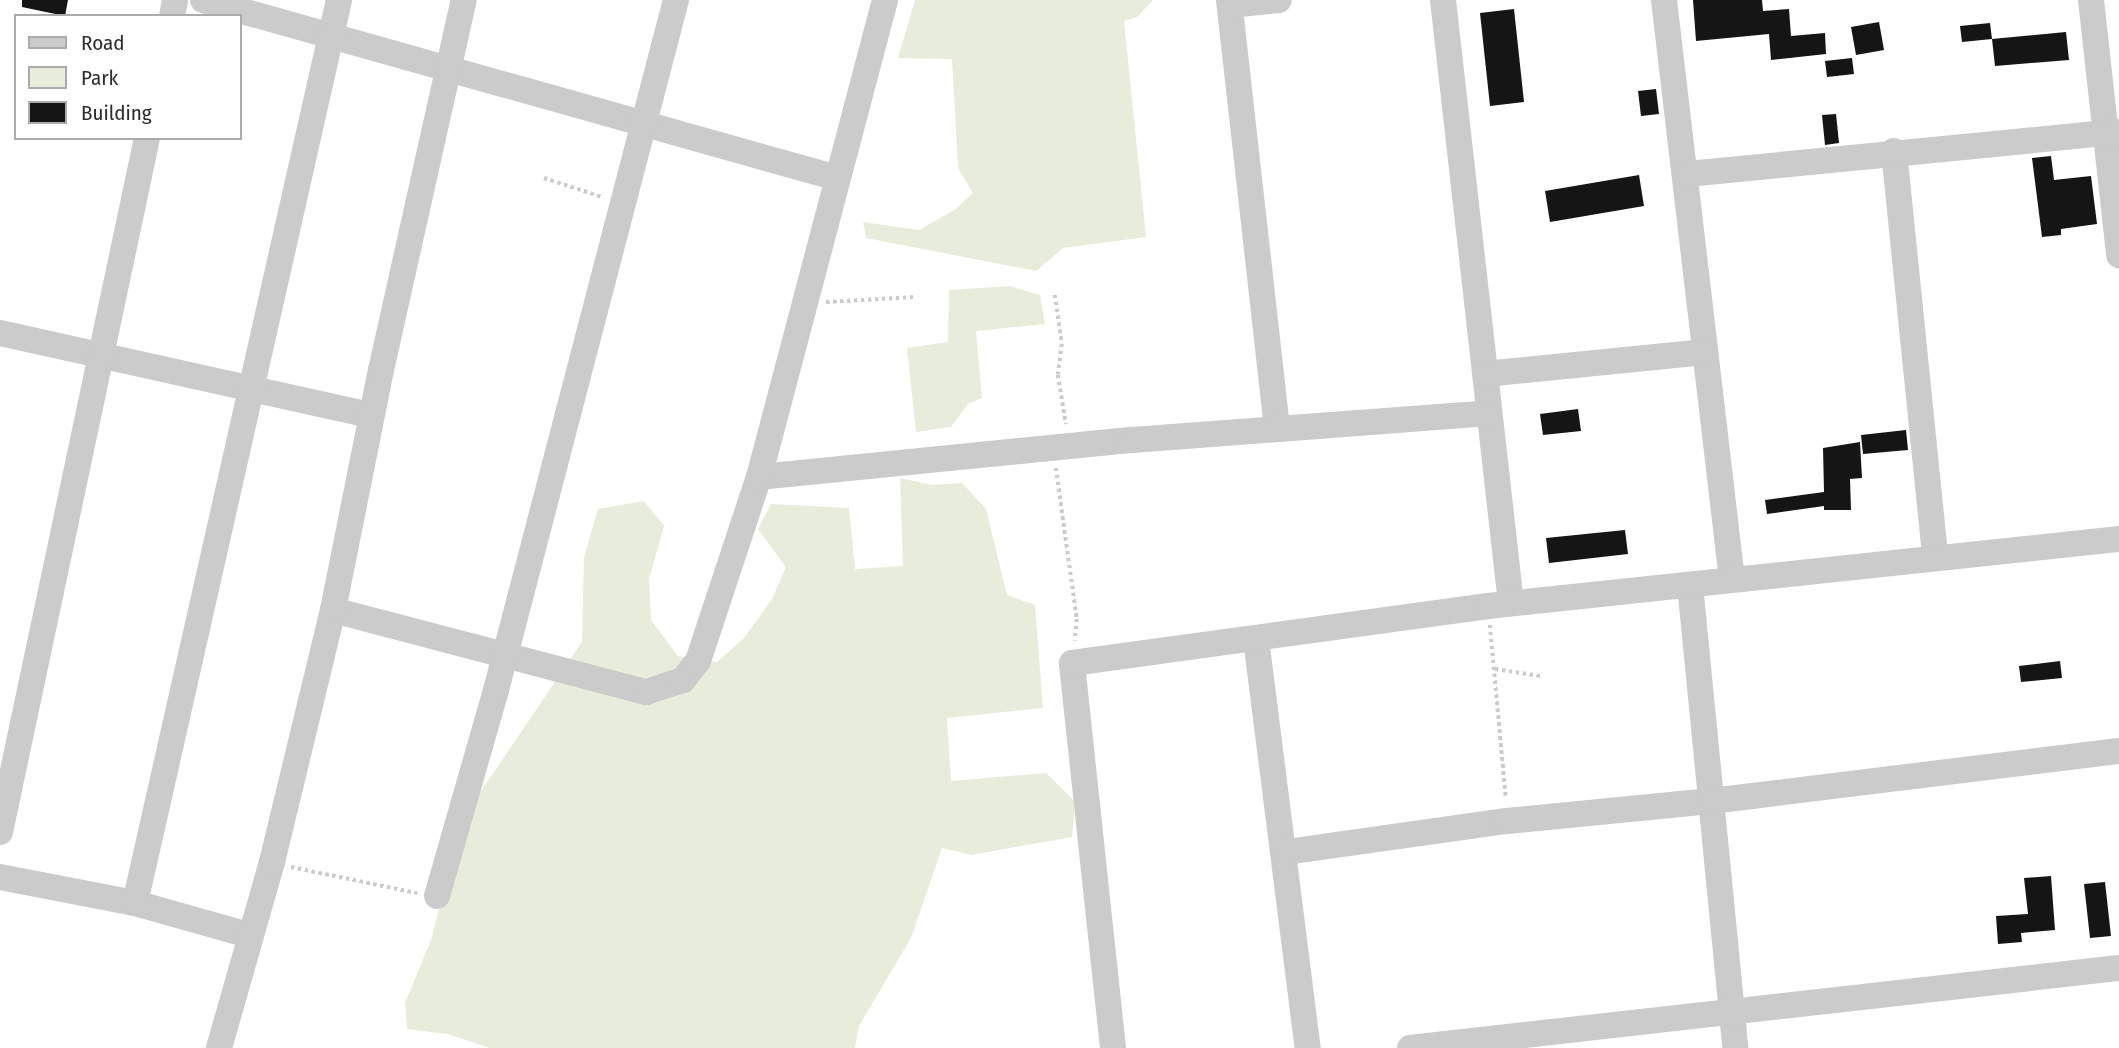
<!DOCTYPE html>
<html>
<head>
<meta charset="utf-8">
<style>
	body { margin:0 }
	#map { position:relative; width:2119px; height:1048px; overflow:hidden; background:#fff; font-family:"Fira Sans Condensed",sans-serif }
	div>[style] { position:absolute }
	.green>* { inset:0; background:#e8eddb }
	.building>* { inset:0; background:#151515 }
	.path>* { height:3.5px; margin-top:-1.75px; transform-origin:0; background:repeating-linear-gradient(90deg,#cbcbcb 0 3.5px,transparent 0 7px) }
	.minor>* { height:26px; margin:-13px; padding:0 13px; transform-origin:13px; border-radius:13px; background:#cbcbcb }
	span { translate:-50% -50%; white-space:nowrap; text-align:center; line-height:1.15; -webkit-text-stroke:7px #fff; paint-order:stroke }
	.legend { position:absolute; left:14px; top:14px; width:228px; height:126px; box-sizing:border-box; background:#fff; border:2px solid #ababab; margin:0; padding:9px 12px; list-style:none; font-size:21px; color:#2e2e2e }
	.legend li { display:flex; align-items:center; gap:14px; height:35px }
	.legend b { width:35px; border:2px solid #ababab }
</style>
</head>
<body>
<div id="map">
	<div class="green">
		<i style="clip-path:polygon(915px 0,1153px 0,1137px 17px,1124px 21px,1146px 237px,1063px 248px,1036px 271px,866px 238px,863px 222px,919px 230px,956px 209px,973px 193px,958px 168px,952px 59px,898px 58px)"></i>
		<i style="clip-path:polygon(1009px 286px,1040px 295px,1045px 324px,976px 331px,982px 398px,968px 404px,951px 427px,916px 432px,907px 348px,948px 342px,949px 290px)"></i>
		<i style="clip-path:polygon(900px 478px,932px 485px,962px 483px,986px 509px,1007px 595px,1035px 605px,1043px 708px,947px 718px,951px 781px,1046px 773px,1075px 802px,1072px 837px,971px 855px,942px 848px,911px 938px,859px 1026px,855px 1048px,490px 1048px,447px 1034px,407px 1029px,405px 1003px,431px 940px,462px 819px,582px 642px,584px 557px,598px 509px,644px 501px,664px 526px,649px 579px,651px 620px,678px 656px,717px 662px,744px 638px,772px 599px,786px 567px,758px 529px,771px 504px,849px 508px,855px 569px,903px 566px)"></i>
	</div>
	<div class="building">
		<i style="clip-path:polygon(22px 0,68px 0,65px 16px,22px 7px)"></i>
		<i style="clip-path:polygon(1693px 0,1762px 0,1763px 11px,1789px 9px,1791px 36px,1825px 33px,1826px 54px,1771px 60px,1769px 34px,1696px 41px)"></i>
		<i style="clip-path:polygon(1514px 9px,1524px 102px,1490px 106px,1480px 13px)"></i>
		<i style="clip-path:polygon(1879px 22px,1884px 50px,1856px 55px,1851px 27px)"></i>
		<i style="clip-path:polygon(1990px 23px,1992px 39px,1962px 42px,1960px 26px)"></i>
		<i style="clip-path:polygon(2066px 32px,2069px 60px,1995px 66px,1992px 39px)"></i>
		<i style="clip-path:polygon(1852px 58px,1854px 74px,1827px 77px,1825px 61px)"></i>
		<i style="clip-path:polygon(1656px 89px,1659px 114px,1641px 116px,1638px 91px)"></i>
		<i style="clip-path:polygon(1836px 114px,1839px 143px,1825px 145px,1822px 115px)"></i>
		<i style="clip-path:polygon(2051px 156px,2054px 180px,2091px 176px,2097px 224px,2061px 229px,2061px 235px,2042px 237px,2032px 158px)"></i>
		<i style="clip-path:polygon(1639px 175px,1644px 206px,1550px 222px,1545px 191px)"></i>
		<i style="clip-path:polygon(1578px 409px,1581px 431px,1543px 435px,1540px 414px)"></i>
		<i style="clip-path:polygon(1906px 430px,1908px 450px,1863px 454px,1861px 435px)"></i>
		<i style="clip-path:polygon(1860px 442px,1862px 478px,1850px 479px,1851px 510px,1824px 510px,1824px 506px,1767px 514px,1765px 500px,1824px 492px,1823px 448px)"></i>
		<i style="clip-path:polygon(1625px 530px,1628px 554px,1549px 563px,1546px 538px)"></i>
		<i style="clip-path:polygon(2060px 661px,2062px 678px,2021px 682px,2019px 666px)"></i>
		<i style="clip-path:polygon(2051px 876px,2055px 930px,2021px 933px,2022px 942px,1998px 944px,1996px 916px,2028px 914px,2024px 878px)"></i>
		<i style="clip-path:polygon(2105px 882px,2111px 936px,2090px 938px,2084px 884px)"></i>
	</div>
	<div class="path">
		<i style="left:544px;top:178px;width:61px;rotate:18.1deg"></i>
		<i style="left:1055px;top:295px;width:49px;rotate:81.9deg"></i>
		<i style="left:1062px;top:344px;width:31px;rotate:97deg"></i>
		<i style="left:1058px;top:375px;width:50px;rotate:80.7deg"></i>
		<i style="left:826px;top:302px;width:88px;rotate:-3.3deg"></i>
		<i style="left:1056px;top:468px;width:152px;rotate:82.1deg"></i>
		<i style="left:1077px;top:619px;width:22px;rotate:95deg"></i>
		<i style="left:1490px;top:625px;width:175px;rotate:84.7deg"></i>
		<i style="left:1495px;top:669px;width:46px;rotate:8.8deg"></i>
		<i style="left:291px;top:867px;width:129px;rotate:11.7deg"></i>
	</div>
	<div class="minor">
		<i style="left:203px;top:0;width:659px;rotate:15.68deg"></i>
		<i style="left:1229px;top:0;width:431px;rotate:83.6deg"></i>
		<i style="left:1443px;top:0;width:607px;rotate:83.57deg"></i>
		<i style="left:1664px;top:0;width:584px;rotate:83.31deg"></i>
		<i style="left:2091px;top:0;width:257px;rotate:83.7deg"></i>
		<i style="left:1231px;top:5px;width:48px;rotate:-5.9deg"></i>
		<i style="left:172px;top:16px;width:16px;rotate:-79deg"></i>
		<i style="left:1894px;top:151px;width:409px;rotate:84.2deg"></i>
		<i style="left:1688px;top:174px;width:433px;rotate:-5.6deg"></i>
		<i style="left:0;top:333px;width:380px;rotate:12.5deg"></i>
		<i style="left:1485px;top:374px;width:221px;rotate:-5.7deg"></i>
		<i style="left:759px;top:477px;width:375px;rotate:-5.7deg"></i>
		<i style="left:1132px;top:440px;width:358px;rotate:-4.3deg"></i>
		<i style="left:1690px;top:585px;width:465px;rotate:84.4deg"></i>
		<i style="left:333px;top:610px;width:324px;rotate:14.7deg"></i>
		<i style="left:646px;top:692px;width:39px;rotate:-18deg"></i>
		<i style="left:683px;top:680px;width:24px;rotate:-52deg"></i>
		<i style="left:698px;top:661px;width:194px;rotate:-71.7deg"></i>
		<i style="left:759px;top:477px;width:493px;rotate:-75.2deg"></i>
		<i style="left:1256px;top:639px;width:412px;rotate:82.8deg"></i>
		<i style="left:0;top:832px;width:709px;rotate:-78.04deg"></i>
		<i style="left:1286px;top:852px;width:223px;rotate:-8deg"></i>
		<i style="left:1507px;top:821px;width:205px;rotate:-5.6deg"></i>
		<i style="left:1711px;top:801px;width:411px;rotate:-7deg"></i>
		<i style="left:0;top:877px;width:137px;rotate:10.9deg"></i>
		<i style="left:135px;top:903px;width:117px;rotate:15.8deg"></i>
		<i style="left:437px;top:896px;width:214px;rotate:-74deg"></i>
		<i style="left:496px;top:690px;width:713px;rotate:-75.38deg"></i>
		<i style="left:135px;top:903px;width:926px;rotate:-77.27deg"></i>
		<i style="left:219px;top:1048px;width:193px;rotate:-74.1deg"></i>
		<i style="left:272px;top:862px;width:259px;rotate:-76.4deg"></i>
		<i style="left:333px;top:610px;width:245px;rotate:-78.7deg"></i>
		<i style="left:381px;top:370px;width:379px;rotate:-77.4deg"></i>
		<i style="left:1113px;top:1048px;width:387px;rotate:-96.1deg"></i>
		<i style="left:1072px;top:663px;width:420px;rotate:-7.8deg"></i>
		<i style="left:1488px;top:606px;width:635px;rotate:-6.06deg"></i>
		<i style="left:1410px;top:1048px;width:713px;rotate:-6.44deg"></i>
	</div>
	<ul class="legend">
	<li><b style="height:9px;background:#cbcbcb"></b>Road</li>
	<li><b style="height:19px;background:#e8eddb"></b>Park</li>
	<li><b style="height:19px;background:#151515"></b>Building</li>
	</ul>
</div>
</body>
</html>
